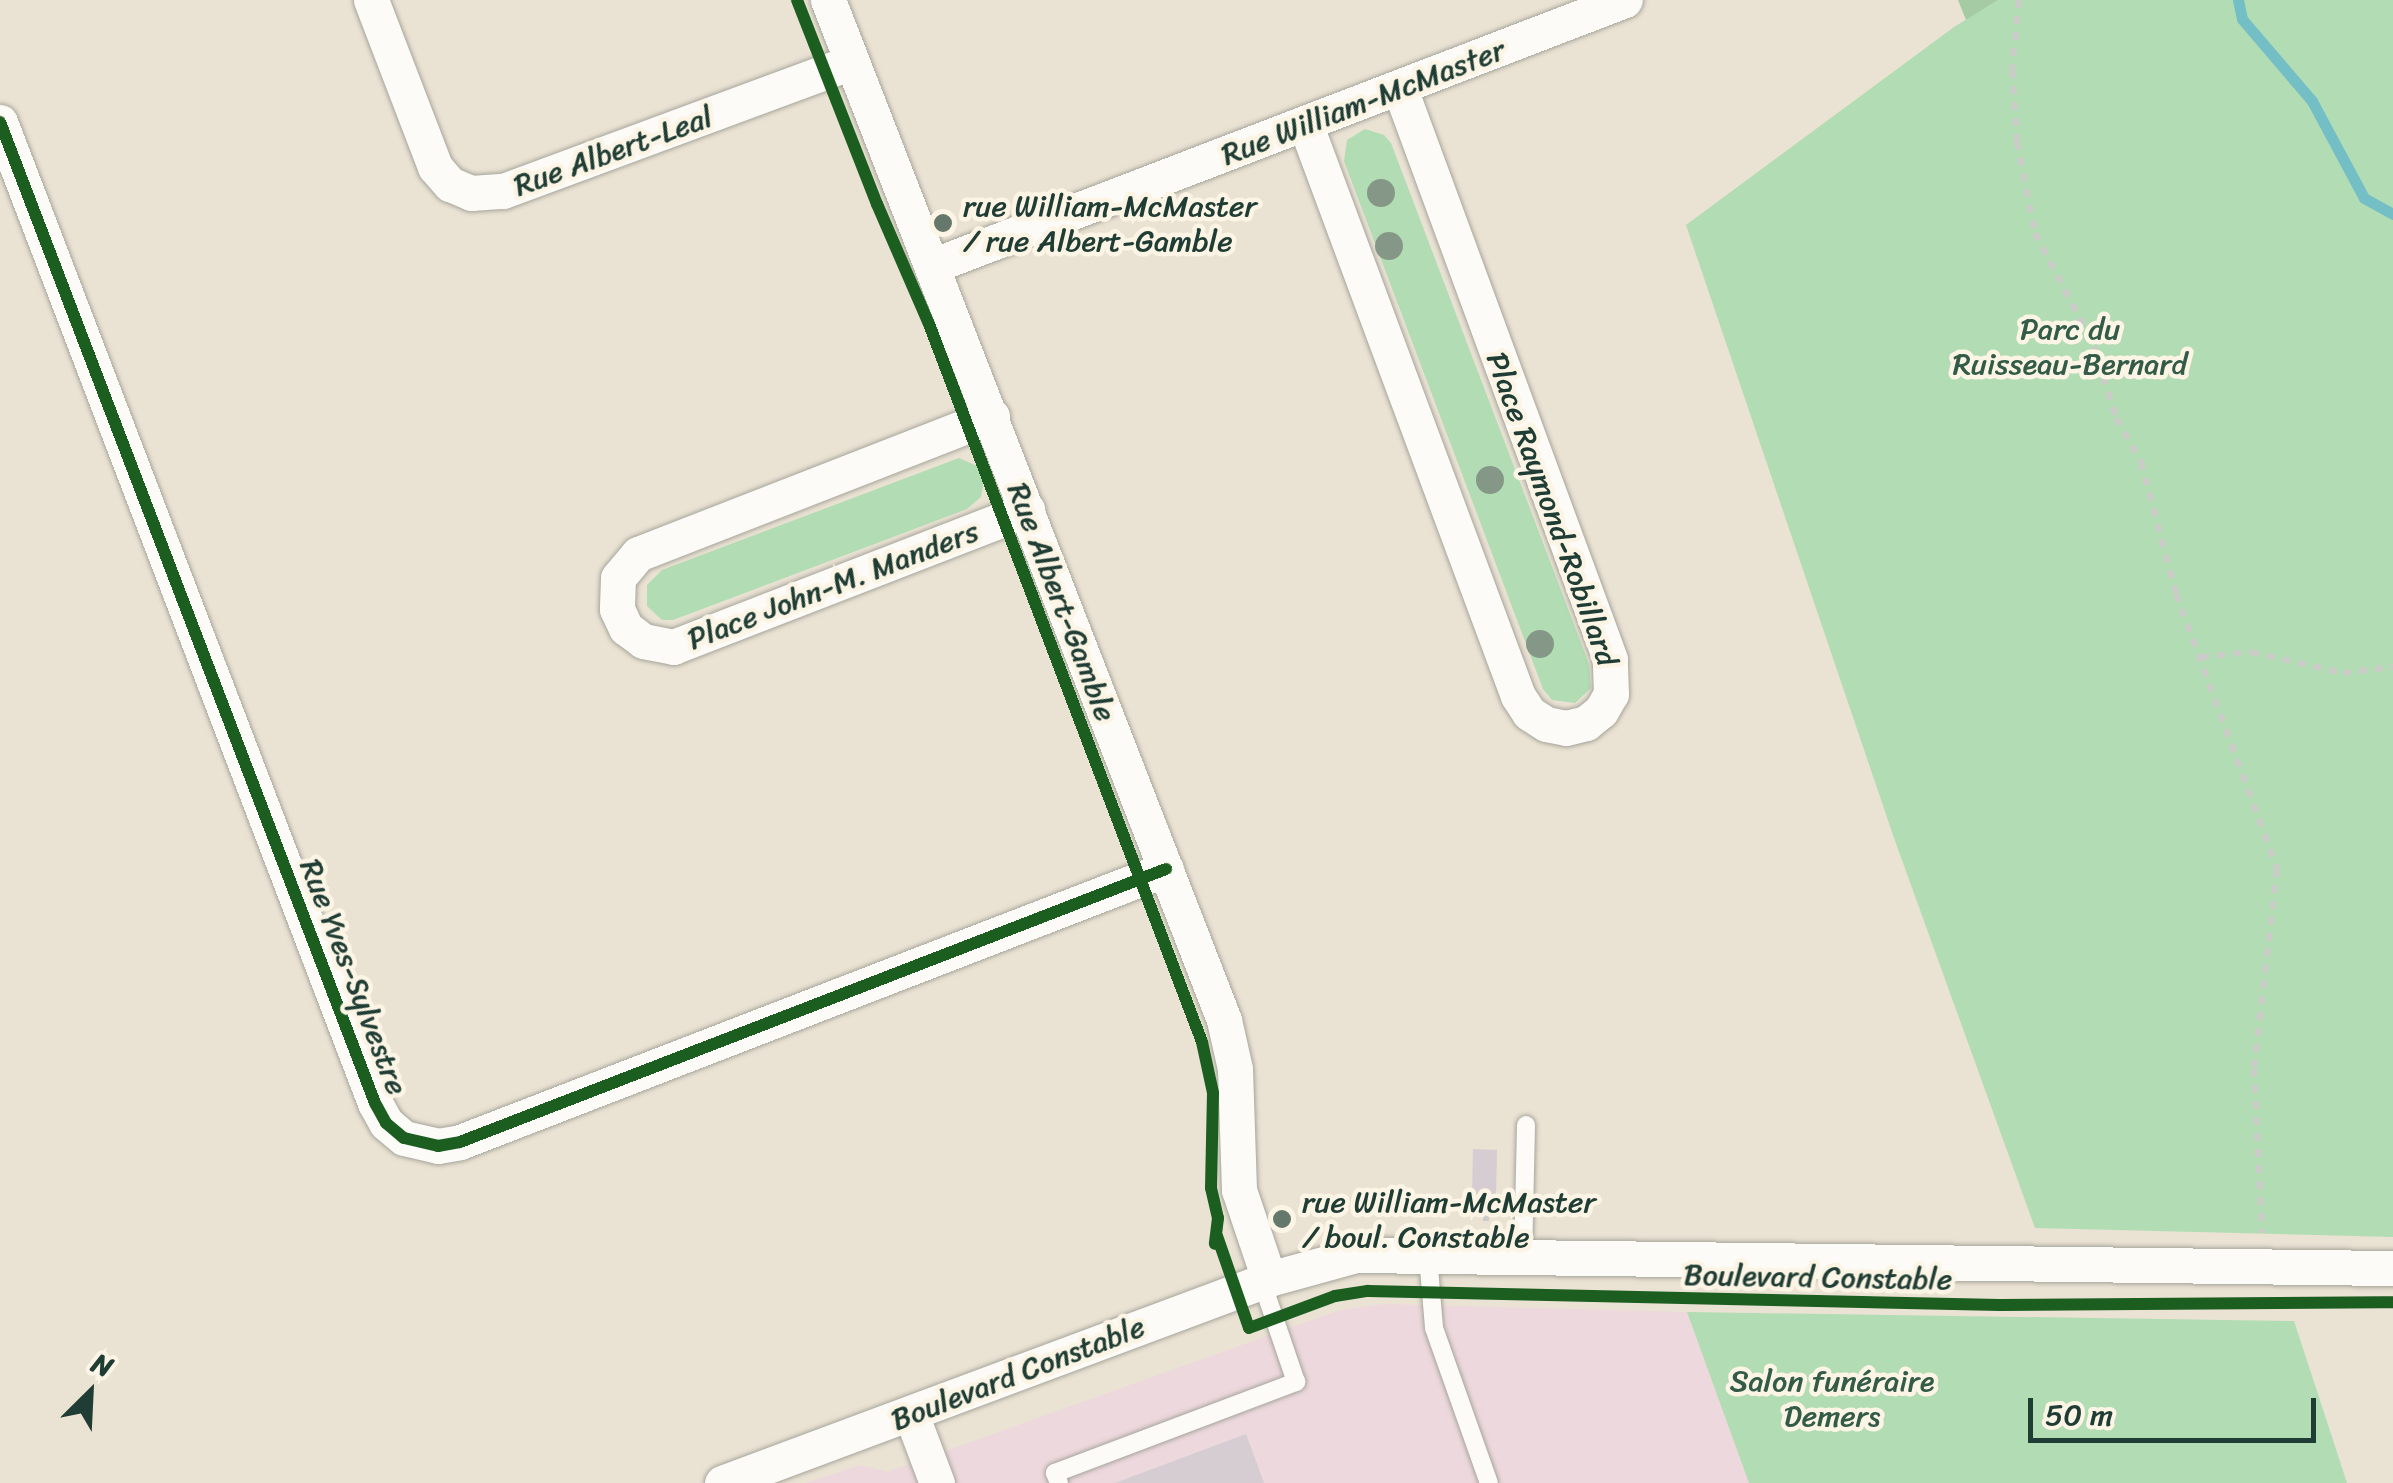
<!DOCTYPE html>
<html>
<head>
<meta charset="utf-8">
<style>
	body { margin:0 }
	#map { position:relative; width:2393px; height:1483px; overflow:hidden; background:#eae2d3; font-family:Sriracha,sans-serif }
	div>[style] { position:absolute }
	.built>* { inset:0; background:#edd8dd }
	.green>* { inset:0; background:#b2dcb3 }
	.forest>* { inset:0; background:#a5cba5 }
	.stream>* { height:11px; margin:-5.5px; padding:0 5.5px; transform-origin:5.5px; border-radius:5.5px; background:#74bfc5 }
	.building>* { inset:0; background:#d5cdd1 }
	.path>* { height:6px; margin-top:-3px; transform-origin:0; background:repeating-linear-gradient(90deg,#cbcbc7 0 8px,transparent 0 16px) }
	.roads { filter:drop-shadow(0 0 2px #a6a59b) drop-shadow(0 0 2px #a6a59b) }
	.lane>* { height:18px; margin:-9px; padding:0 9px; transform-origin:9px; border-radius:9px; background:#fcfbf8 }
	.street>* { height:35px; margin:-17.5px; padding:0 17.5px; transform-origin:17.5px; border-radius:17.5px; background:#fcfbf8 }
	.cycleway>* { height:12px; margin:-6px; padding:0 6px; transform-origin:6px; border-radius:6px; background:#1b5e20 }
	.trees>* { width:28px; height:28px; margin:-14px; border-radius:50%; background:#859887 }
	.dots>* { width:28px; height:28px; translate:-50% -50%; box-sizing:border-box; border:5px solid #fcf5e5; border-radius:50% }
	span { translate:-50% -50%; white-space:nowrap; text-align:center; line-height:1.15; -webkit-text-stroke:9px #fcf5e5; paint-order:stroke }
	.street-label { font-size:30px; color:#1f3d34 }
	.poi-label { font-size:30px; color:#1f3d34 }
	.left { translate:0 -50%; text-align:left }
	.park-label { font-size:30px; color:#335c48 }
	.north { position:absolute; left:40px; top:1343px; width:100px; height:100px; -webkit-text-stroke:8px #fcf5e5; paint-order:stroke; rotate:24deg; font-size:28px; font-weight:700; line-height:40px; text-align:center; color:#1f3d34 }
	.north::after { content:''; display:block; margin:auto; width:35px; height:45px; background:#1f3d34; clip-path:polygon(50% 0,100% 100%,50% 72%,0 100%) }
	.scale { position:absolute; left:2028px; top:1398px; width:288px; height:45px; box-sizing:border-box; border:5px solid #1f3d34; border-top:0; padding-left:12px; font-size:30px; line-height:35px; white-space:nowrap; color:#1f3d34; -webkit-text-stroke:8px #fcf5e5; paint-order:stroke }
</style>
</head>
<body>
<div id="map">
	<div class="built">
		<i style="clip-path:polygon(1384px 1304px,1687px 1312px,1749px 1483px,806px 1483px,861px 1465px,887px 1472px,1340px 1310px)"></i>
	</div>
	<div class="green">
		<i style="clip-path:polygon(1998px 0,2393px 0,2393px 1237px,2035px 1228px,1894px 838px,1686px 225px,1954px 27px)"></i>
		<i style="clip-path:polygon(1365px 129px,1384px 135px,1391px 143px,1589px 664px,1591px 688px,1575px 703px,1552px 700px,1543px 689px,1344px 161px,1347px 140px)"></i>
		<i style="clip-path:polygon(959px 458px,977px 466px,984px 479px,981px 497px,967px 509px,673px 620px,662px 620px,647px 606px,647px 585px,662px 570px)"></i>
		<i style="clip-path:polygon(1687px 1312px,2294px 1321px,2347px 1483px,1749px 1483px)"></i>
	</div>
	<div class="forest">
		<i style="clip-path:polygon(1958px 0,1998px 0,1966px 20px)"></i>
	</div>
	<div class="stream">
		<i style="left:2238px;top:0;width:19px;rotate:78deg"></i>
		<i style="left:2242px;top:19px;width:108px;rotate:49.5deg"></i>
		<i style="left:2312px;top:101px;width:110px;rotate:61.8deg"></i>
		<i style="left:2364px;top:198px;width:33px;rotate:29deg"></i>
	</div>
	<div class="building">
		<i style="clip-path:polygon(1473px 1149px,1497px 1150px,1496px 1197px,1472px 1197px)"></i>
		<i style="clip-path:polygon(1246px 1434px,1264px 1483px,1115px 1483px)"></i>
	</div>
	<div class="path">
		<i style="left:2019px;top:0;width:70px;rotate:95.7deg"></i>
		<i style="left:2012px;top:70px;width:72px;rotate:86deg"></i>
		<i style="left:2017px;top:142px;width:93px;rotate:78.8deg"></i>
		<i style="left:2035px;top:233px;width:127px;rotate:62.4deg"></i>
		<i style="left:2094px;top:346px;width:75px;rotate:73deg"></i>
		<i style="left:2116px;top:418px;width:51px;rotate:60.4deg"></i>
		<i style="left:2141px;top:462px;width:137px;rotate:75.1deg"></i>
		<i style="left:2176px;top:594px;width:293px;rotate:69.8deg"></i>
		<i style="left:2277px;top:869px;width:201px;rotate:96.6deg"></i>
		<i style="left:2254px;top:1069px;width:164px;rotate:87.2deg"></i>
		<i style="left:2201px;top:657px;width:50px;rotate:-5.7deg"></i>
		<i style="left:2251px;top:652px;width:94px;rotate:12.9deg"></i>
		<i style="left:2343px;top:673px;width:50px;rotate:-6.8deg"></i>
		<i style="left:1486px;top:1221px;width:24px;rotate:-90deg"></i>
	</div>
	<div class="roads">
		<div class="lane">
			<i style="left:1428px;top:1256px;width:72px;rotate:85.2deg"></i>
			<i style="left:1434px;top:1328px;width:164px;rotate:70.5deg"></i>
			<i style="left:1523px;top:1258px;width:133px;rotate:-88.7deg"></i>
			<i style="left:1059px;top:1483px;width:11px;rotate:-112deg"></i>
			<i style="left:1055px;top:1473px;width:258px;rotate:-20.7deg"></i>
			<i style="left:1296px;top:1382px;width:106px;rotate:-108.8deg"></i>
		</div>
		<div class="street">
			<i style="left:371px;top:0;width:179px;rotate:69deg"></i>
			<i style="left:435px;top:167px;width:23px;rotate:49deg"></i>
			<i style="left:450px;top:184px;width:23px;rotate:23deg"></i>
			<i style="left:471px;top:193px;width:32px;rotate:-4deg"></i>
			<i style="left:503px;top:191px;width:372px;rotate:-20.3deg"></i>
			<i style="left:828px;top:0;width:1094px;rotate:68.78deg"></i>
			<i style="left:1224px;top:1020px;width:50px;rotate:77.3deg"></i>
			<i style="left:1235px;top:1069px;width:121px;rotate:88.1deg"></i>
			<i style="left:1239px;top:1190px;width:94px;rotate:71.4deg"></i>
			<i style="left:0;top:122px;width:1050px;rotate:69.08deg"></i>
			<i style="left:375px;top:1103px;width:23px;rotate:61deg"></i>
			<i style="left:386px;top:1123px;width:23px;rotate:40deg"></i>
			<i style="left:404px;top:1138px;width:35px;rotate:13deg"></i>
			<i style="left:438px;top:1146px;width:22px;rotate:-10deg"></i>
			<i style="left:460px;top:1142px;width:757px;rotate:-21.14deg"></i>
			<i style="left:1306px;top:126px;width:608px;rotate:69.6deg"></i>
			<i style="left:1518px;top:696px;width:20px;rotate:57deg"></i>
			<i style="left:1529px;top:713px;width:20px;rotate:33deg"></i>
			<i style="left:1546px;top:724px;width:20px;rotate:11deg"></i>
			<i style="left:1566px;top:728px;width:21px;rotate:-14deg"></i>
			<i style="left:1586px;top:723px;width:19px;rotate:-39deg"></i>
			<i style="left:1601px;top:711px;width:20px;rotate:-60deg"></i>
			<i style="left:1611px;top:694px;width:35px;rotate:-92deg"></i>
			<i style="left:1610px;top:659px;width:607px;rotate:-110.22deg"></i>
			<i style="left:932px;top:266px;width:742px;rotate:-21deg"></i>
			<i style="left:992px;top:416px;width:380px;rotate:158.7deg"></i>
			<i style="left:638px;top:554px;width:31px;rotate:130deg"></i>
			<i style="left:618px;top:578px;width:31px;rotate:92deg"></i>
			<i style="left:617px;top:609px;width:21px;rotate:65deg"></i>
			<i style="left:626px;top:628px;width:21px;rotate:37deg"></i>
			<i style="left:643px;top:641px;width:31px;rotate:11deg"></i>
			<i style="left:673px;top:647px;width:380px;rotate:-21.2deg"></i>
			<i style="left:911px;top:1414px;width:74px;rotate:69.4deg"></i>
			<i style="left:722px;top:1483px;width:584px;rotate:-20.45deg"></i>
			<i style="left:1269px;top:1279px;width:90px;rotate:-15.4deg"></i>
			<i style="left:1356px;top:1255px;width:1037px;rotate:0.72deg"></i>
		</div>
	</div>
	<div class="cycleway">
		<i style="left:797px;top:0;width:219px;rotate:68.6deg"></i>
		<i style="left:877px;top:204px;width:131px;rotate:66.6deg"></i>
		<i style="left:929px;top:324px;width:768px;rotate:69.18deg"></i>
		<i style="left:1202px;top:1042px;width:52px;rotate:77.8deg"></i>
		<i style="left:1213px;top:1093px;width:95px;rotate:91.2deg"></i>
		<i style="left:1211px;top:1188px;width:31px;rotate:77deg"></i>
		<i style="left:1218px;top:1218px;width:26px;rotate:97deg"></i>
		<i style="left:0;top:122px;width:1050px;rotate:69.08deg"></i>
		<i style="left:375px;top:1103px;width:23px;rotate:61deg"></i>
		<i style="left:386px;top:1123px;width:23px;rotate:40deg"></i>
		<i style="left:404px;top:1138px;width:35px;rotate:13deg"></i>
		<i style="left:438px;top:1146px;width:22px;rotate:-10deg"></i>
		<i style="left:460px;top:1142px;width:757px;rotate:-21.14deg"></i>
		<i style="left:1217px;top:1236px;width:97px;rotate:70.8deg"></i>
		<i style="left:1249px;top:1328px;width:92px;rotate:-20.4deg"></i>
		<i style="left:1335px;top:1296px;width:33px;rotate:-9deg"></i>
		<i style="left:1368px;top:1291px;width:632px;rotate:1.27deg"></i>
		<i style="left:2000px;top:1305px;width:393px;rotate:-0.4deg"></i>
	</div>
	<div class="trees">
		<i style="left:1381px;top:193px"></i>
		<i style="left:1389px;top:246px"></i>
		<i style="left:1490px;top:480px"></i>
		<i style="left:1540px;top:644px"></i>
	</div>
	<div class="dots">
		<i style="left:943px;top:223px;background:#66776c"></i>
		<i style="left:1282px;top:1219px;background:#66776c"></i>
	</div>
	<div class="street-label">
		<span style="left:1363px;top:102px;rotate:-21deg">Rue William-McMaster</span>
		<span style="left:613px;top:151px;rotate:-20deg">Rue Albert-Leal</span>
		<span style="left:1552px;top:509px;rotate:70deg">Place Raymond-Robillard</span>
		<span style="left:833px;top:585px;rotate:-21deg">Place John-M. Manders</span>
		<span style="left:1062px;top:602px;rotate:69deg">Rue Albert-Gamble</span>
		<span style="left:354px;top:977px;rotate:69deg">Rue Yves-Sylvestre</span>
		<span style="left:1818px;top:1277px;rotate:1deg">Boulevard Constable</span>
		<span style="left:1018px;top:1373px;rotate:-21deg">Boulevard Constable</span>
	</div>
	<div class="poi-label">
		<span class="left" style="left:963px;top:223px">rue William-McMaster<br>/ rue Albert-Gamble</span>
		<span class="left" style="left:1302px;top:1219px">rue William-McMaster<br>/ boul. Constable</span>
	</div>
	<div class="park-label">
		<span style="left:2070px;top:346px">Parc du<br>Ruisseau-Bernard</span>
		<span style="left:1832px;top:1398px">Salon funéraire<br>Demers</span>
	</div>
	<div class="north">N</div>
	<div class="scale">50 m</div>
</div>
</body>
</html>
